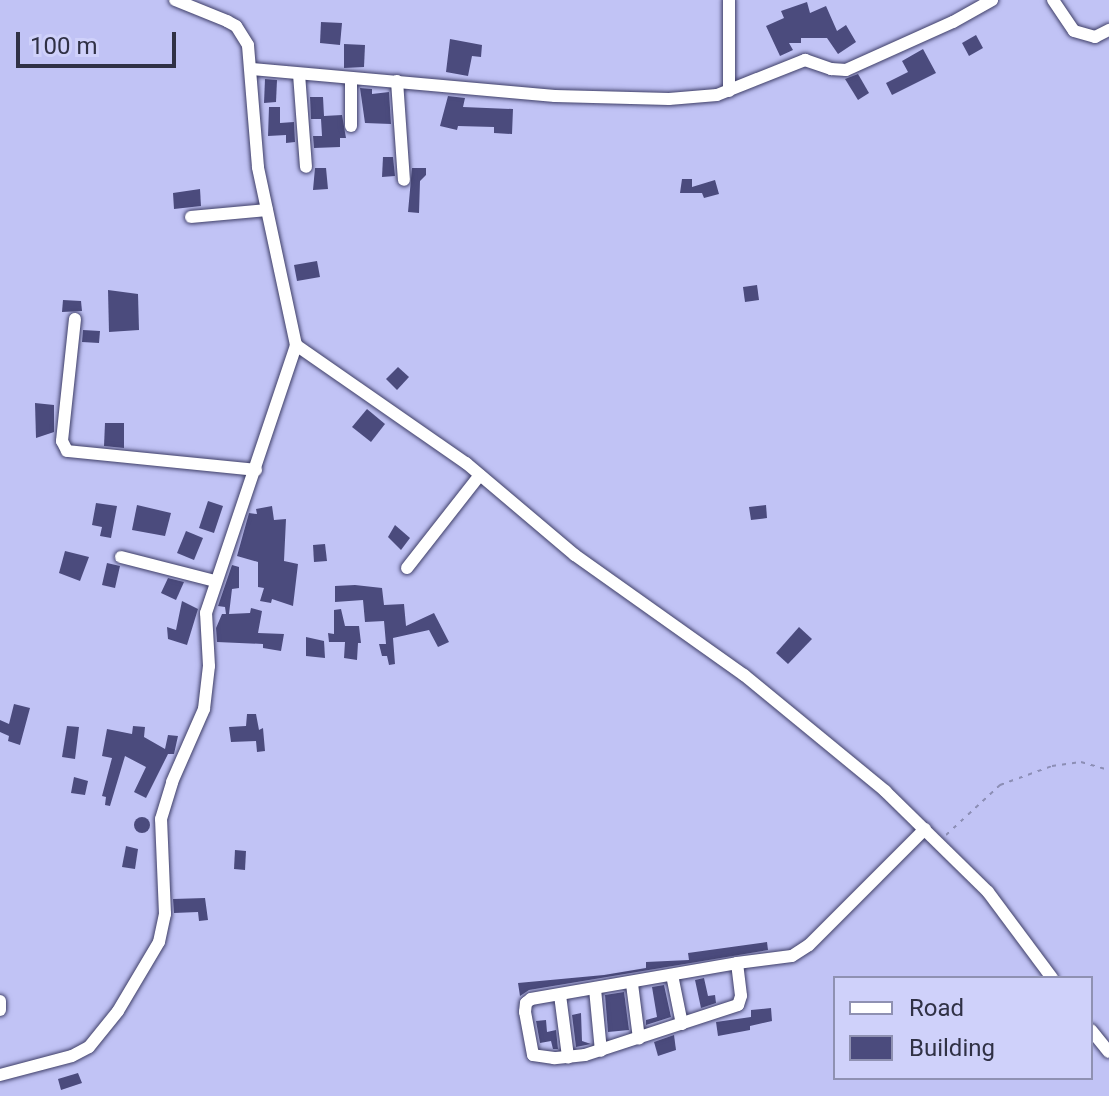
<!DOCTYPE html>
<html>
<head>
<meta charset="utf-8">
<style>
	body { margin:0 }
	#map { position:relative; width:1109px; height:1096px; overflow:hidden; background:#c1c3f5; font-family:Roboto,sans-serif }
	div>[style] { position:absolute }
	.building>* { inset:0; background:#4b4b7d }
	.round { border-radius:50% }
	.path>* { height:2px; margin-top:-1px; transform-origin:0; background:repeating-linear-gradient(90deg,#8c8eb5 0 4px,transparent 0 10px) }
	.roads { filter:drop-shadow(0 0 2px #3e3e67) drop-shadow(0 0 2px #3e3e67) }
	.minor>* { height:12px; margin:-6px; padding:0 6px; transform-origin:6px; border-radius:6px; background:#fff }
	span { translate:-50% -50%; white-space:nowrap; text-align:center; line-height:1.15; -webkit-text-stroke:8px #cfd1fa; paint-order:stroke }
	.legend { position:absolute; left:833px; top:976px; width:260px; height:104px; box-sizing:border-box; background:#cfd1fa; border:2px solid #8f91b2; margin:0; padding:10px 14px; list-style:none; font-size:24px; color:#303145 }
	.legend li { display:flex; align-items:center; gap:16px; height:40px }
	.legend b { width:40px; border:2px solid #8f91b2 }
	.scale { position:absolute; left:16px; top:32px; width:160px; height:36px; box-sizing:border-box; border:4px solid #303145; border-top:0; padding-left:10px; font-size:24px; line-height:28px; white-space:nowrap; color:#303145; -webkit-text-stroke:6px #cfd1fa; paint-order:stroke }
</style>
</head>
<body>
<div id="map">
	<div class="building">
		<i style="clip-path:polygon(807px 2px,810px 13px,826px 6px,837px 31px,846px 25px,856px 42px,838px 54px,827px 38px,801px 38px,801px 43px,789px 43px,793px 50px,780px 56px,766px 26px,784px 18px,781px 11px)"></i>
		<i style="clip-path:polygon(321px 22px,342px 23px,340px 45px,320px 43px)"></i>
		<i style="clip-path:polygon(976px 35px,983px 48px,969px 56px,962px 43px)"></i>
		<i style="clip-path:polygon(450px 39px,482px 45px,481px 57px,472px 56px,468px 76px,446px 72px)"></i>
		<i style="clip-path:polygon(344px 44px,365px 45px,364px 67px,344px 68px)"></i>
		<i style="clip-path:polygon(923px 49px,936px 73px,892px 95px,886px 83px,908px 72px,902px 61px)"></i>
		<i style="clip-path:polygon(858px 74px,869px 93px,858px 100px,845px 79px)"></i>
		<i style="clip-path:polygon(265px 79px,277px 80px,276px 102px,264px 103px)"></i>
		<i style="clip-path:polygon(360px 88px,372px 89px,372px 94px,389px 92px,391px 124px,365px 123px)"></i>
		<i style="clip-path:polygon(448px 96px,465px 98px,463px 107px,513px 109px,512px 134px,494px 133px,494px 127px,458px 126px,457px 130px,440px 126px)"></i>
		<i style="clip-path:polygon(310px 97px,323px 97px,324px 116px,342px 115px,346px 138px,340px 138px,340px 147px,314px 148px,313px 136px,322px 136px,321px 119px,311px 119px)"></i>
		<i style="clip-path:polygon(269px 107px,280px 107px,280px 123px,294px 122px,295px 142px,286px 143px,286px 135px,268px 136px)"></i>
		<i style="clip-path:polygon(383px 157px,393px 157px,395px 176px,382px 177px)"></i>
		<i style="clip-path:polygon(315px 168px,326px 168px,328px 189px,313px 190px)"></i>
		<i style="clip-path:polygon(412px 168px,426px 168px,426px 175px,420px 181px,419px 213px,408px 212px)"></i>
		<i style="clip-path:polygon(682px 179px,692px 179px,692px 187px,715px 180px,719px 194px,704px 198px,702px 193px,680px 193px)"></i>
		<i style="clip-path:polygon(200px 189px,201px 206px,174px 209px,173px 193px)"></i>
		<i style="clip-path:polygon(317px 261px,320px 277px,297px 281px,294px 265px)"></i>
		<i style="clip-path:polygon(757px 285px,759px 300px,745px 302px,743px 287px)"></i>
		<i style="clip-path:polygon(108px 290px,138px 294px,139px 330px,109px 332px)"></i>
		<i style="clip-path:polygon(63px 300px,81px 301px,82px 311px,62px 312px)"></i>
		<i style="clip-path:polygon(83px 330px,100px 331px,99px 343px,82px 342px)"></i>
		<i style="clip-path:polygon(398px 367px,409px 377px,397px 390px,386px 379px)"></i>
		<i style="clip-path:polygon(35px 403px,54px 405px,54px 432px,36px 438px)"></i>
		<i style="clip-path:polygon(367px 409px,385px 424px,371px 442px,352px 427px)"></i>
		<i style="clip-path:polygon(105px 423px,124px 423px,124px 448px,104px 446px)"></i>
		<i style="clip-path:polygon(208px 501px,223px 506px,214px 533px,199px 528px)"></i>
		<i style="clip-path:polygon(96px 503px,117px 506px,111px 538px,100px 536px,102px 527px,92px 525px)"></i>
		<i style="clip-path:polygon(137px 505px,171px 513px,165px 536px,132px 530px)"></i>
		<i style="clip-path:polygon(766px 505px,767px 518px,751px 520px,749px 507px)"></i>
		<i style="clip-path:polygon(272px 506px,274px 520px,286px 519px,284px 561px,298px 564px,293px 606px,272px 599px,271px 603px,260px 601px,264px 588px,258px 587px,258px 562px,237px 556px,249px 513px,257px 514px,256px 509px)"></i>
		<i style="clip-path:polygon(395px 525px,410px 538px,401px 550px,388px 537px)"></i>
		<i style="clip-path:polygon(186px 531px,203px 538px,194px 560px,177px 553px)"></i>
		<i style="clip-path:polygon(325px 544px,327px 561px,314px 562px,313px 545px)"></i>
		<i style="clip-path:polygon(65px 551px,89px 557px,80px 581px,59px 573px)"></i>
		<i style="clip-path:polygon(107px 563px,120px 566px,115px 588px,102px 585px)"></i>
		<i style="clip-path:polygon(232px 565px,239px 567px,239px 588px,232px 589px,229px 614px,250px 613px,251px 608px,262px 611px,258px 633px,284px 634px,281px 651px,263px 648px,263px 644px,217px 642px,216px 628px,222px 614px,226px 614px,225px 607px,218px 606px)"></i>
		<i style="clip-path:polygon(168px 578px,184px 582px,176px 600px,161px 593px)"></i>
		<i style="clip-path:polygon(355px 585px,382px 588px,384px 605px,404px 604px,406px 626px,434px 613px,449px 642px,438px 647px,429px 630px,393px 638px,395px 664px,389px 665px,387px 656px,382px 656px,379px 644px,386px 644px,384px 621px,365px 622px,363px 600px,335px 602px,335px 586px)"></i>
		<i style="clip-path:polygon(182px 601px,198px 609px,187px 645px,168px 639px,167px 627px,176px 630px)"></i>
		<i style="clip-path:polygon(341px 609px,345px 626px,359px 626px,361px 643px,358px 643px,357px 660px,344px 658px,345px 642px,329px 642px,328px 633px,334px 634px,334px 610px)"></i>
		<i style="clip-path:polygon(799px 627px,812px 639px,788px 664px,776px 653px)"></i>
		<i style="clip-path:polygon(306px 637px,324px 641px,325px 658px,306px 656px)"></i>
		<i style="clip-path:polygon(14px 704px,30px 708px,20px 745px,8px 741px,9px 736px,0 732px,0 720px,9px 724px)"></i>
		<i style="clip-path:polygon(247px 714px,256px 714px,259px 730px,263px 728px,265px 751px,257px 752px,256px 741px,231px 742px,229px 727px,246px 726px)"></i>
		<i style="clip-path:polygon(67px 726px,79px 727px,75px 759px,62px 757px)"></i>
		<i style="clip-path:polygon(133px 726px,145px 727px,144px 737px,165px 749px,168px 735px,178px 736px,174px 754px,168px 754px,146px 798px,134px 792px,146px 767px,125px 756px,110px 806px,105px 805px,106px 797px,102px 796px,112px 758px,102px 756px,107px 729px,132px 734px)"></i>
		<i style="clip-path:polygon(74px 777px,88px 781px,85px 795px,71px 793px)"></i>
		<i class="round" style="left:134px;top:817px;width:16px;height:16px"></i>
		<i style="clip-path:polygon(126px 846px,138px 849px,135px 869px,122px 867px)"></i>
		<i style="clip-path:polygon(235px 850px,246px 851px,245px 870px,234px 869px)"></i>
		<i style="clip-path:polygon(205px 898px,208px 920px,199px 921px,198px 912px,174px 913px,173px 899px)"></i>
		<i style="clip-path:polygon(767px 942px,768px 950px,529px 990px,520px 996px,518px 983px,604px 975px,646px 968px,646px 962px,689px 960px,688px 953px)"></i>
		<i style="clip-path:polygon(704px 978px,708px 996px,715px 995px,716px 1003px,701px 1008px,695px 980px)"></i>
		<i style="clip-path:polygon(664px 985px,671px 1017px,646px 1025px,646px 1020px,657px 1017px,652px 987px)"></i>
		<i style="clip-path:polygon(624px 992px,629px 1030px,608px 1032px,605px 995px)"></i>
		<i style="clip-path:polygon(771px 1008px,772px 1021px,750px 1026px,750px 1030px,718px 1036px,716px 1022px,751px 1017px,751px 1010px)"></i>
		<i style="clip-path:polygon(581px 1013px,582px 1041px,591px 1044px,576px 1047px,572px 1015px)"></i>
		<i style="clip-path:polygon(546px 1020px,547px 1032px,556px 1030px,558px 1049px,553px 1049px,551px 1041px,540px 1043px,536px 1021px)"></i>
		<i style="clip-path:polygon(674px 1035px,676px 1050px,658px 1056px,654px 1042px)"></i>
		<i style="clip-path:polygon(78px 1073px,82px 1083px,61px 1090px,58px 1079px)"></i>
	</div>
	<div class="path">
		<i style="left:946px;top:835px;width:74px;rotate:-42.8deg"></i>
		<i style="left:1000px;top:785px;width:55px;rotate:-20.1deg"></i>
		<i style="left:1052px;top:766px;width:29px;rotate:-8deg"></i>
		<i style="left:1081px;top:762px;width:29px;rotate:16deg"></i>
	</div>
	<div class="roads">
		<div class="minor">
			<i style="left:729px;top:0;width:91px;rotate:90deg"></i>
			<i style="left:1053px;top:0;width:37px;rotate:56deg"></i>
			<i style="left:1074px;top:31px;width:22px;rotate:16deg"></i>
			<i style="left:1095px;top:37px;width:16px;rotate:-27deg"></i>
			<i style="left:252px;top:69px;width:304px;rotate:5.1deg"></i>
			<i style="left:555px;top:96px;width:114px;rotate:1.5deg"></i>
			<i style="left:669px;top:99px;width:48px;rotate:-4.8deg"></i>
			<i style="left:717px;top:95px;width:95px;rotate:-21.7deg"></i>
			<i style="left:805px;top:60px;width:28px;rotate:19deg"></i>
			<i style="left:831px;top:69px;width:15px;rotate:4deg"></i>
			<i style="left:846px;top:70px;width:117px;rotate:-24.2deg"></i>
			<i style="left:953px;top:22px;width:45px;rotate:-29.4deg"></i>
			<i style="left:299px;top:74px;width:93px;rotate:85.7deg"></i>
			<i style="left:351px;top:78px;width:48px;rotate:90deg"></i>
			<i style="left:397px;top:81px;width:99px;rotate:86deg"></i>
			<i style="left:191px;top:217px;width:76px;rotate:-5.3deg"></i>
			<i style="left:75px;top:319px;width:123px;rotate:96.1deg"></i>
			<i style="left:62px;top:441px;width:11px;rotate:63deg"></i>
			<i style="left:67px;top:451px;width:190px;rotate:5.7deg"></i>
			<i style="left:296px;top:345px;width:207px;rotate:34.8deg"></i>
			<i style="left:466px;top:463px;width:143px;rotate:40.2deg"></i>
			<i style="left:575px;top:555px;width:207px;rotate:35.4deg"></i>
			<i style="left:744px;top:675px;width:183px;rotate:39.4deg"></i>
			<i style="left:885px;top:791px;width:144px;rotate:44.4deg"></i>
			<i style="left:988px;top:892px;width:107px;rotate:53.3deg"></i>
			<i style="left:121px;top:557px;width:97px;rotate:14.3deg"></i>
			<i style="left:407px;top:568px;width:118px;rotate:-51.9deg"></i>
			<i style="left:737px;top:963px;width:33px;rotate:83deg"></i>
			<i style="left:741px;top:996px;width:9px;rotate:108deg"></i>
			<i style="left:738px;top:1005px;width:161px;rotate:161.9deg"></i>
			<i style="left:585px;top:1055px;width:31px;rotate:174deg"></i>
			<i style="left:554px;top:1058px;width:21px;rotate:-172deg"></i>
			<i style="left:533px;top:1055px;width:44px;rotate:-100.5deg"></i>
			<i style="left:525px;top:1012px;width:9px;rotate:-84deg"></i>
			<i style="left:526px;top:1003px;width:6px;rotate:-39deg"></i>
			<i style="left:531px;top:999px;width:209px;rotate:-9.9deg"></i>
			<i style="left:737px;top:963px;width:55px;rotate:-7.3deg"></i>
			<i style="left:792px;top:956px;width:20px;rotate:-33deg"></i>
			<i style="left:809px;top:945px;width:164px;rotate:-45deg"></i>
			<i style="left:672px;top:975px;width:50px;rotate:78.5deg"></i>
			<i style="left:632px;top:984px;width:55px;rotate:82.7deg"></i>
			<i style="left:595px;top:989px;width:62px;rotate:84.5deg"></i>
			<i style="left:560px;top:995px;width:63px;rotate:82.6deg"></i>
			<i style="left:0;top:1001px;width:9px;rotate:90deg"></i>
			<i style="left:1091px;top:1030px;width:28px;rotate:51deg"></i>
			<i style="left:0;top:1075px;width:74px;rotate:-14.8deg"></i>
			<i style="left:72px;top:1056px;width:19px;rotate:-28deg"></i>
			<i style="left:89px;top:1047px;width:46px;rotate:-51.1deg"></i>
			<i style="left:118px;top:1011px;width:80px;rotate:-59.3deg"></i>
			<i style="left:159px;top:942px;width:29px;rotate:-78deg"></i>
			<i style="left:165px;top:914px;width:95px;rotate:-92.4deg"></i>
			<i style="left:161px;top:819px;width:39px;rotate:-73deg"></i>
			<i style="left:172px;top:782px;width:80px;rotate:-66.3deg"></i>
			<i style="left:204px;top:709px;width:43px;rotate:-83.4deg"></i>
			<i style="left:209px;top:666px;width:53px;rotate:-93.2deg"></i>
			<i style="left:206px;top:613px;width:283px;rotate:-71.4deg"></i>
			<i style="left:296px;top:345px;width:182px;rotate:-102.1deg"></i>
			<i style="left:258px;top:167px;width:122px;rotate:-94.7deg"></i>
			<i style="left:248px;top:45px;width:22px;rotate:-122deg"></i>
			<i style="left:236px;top:26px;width:10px;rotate:-151deg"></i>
			<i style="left:227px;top:21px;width:56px;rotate:-158deg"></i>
		</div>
	</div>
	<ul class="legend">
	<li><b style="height:10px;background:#fff"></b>Road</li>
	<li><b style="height:22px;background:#4b4b7d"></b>Building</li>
	</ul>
	<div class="scale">100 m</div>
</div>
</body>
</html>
